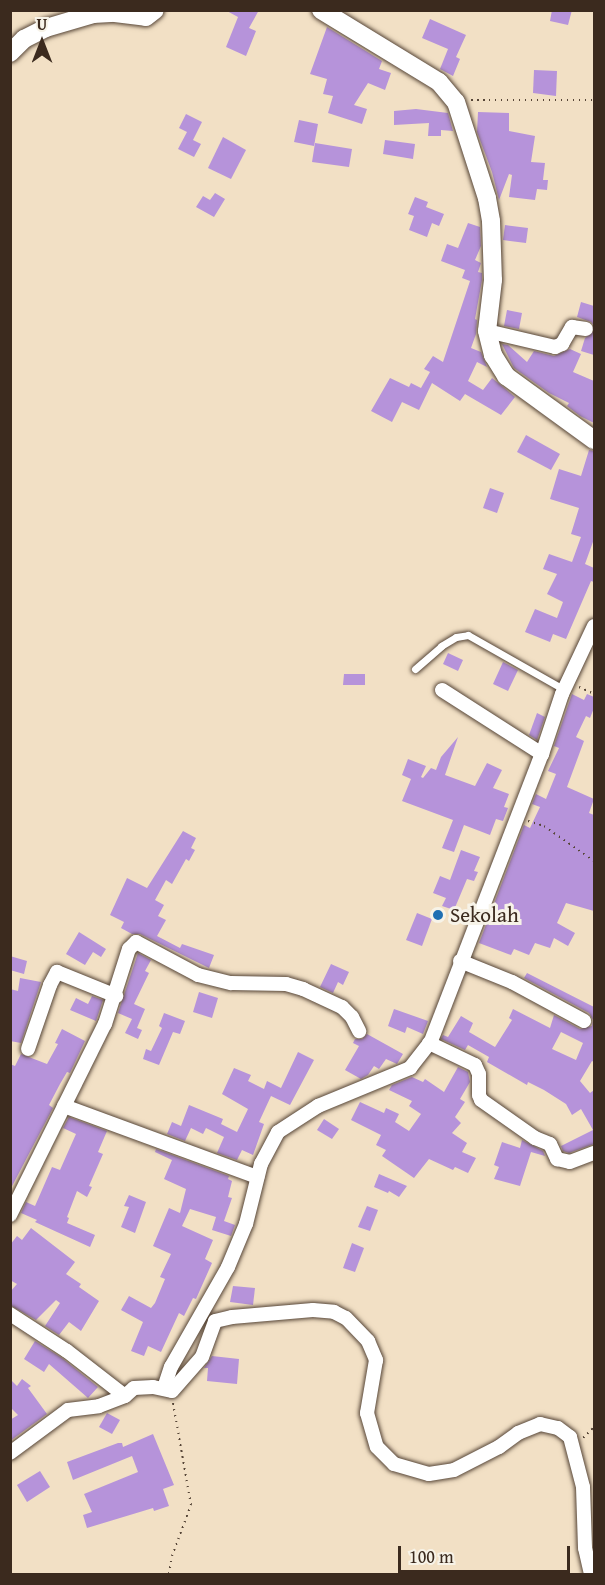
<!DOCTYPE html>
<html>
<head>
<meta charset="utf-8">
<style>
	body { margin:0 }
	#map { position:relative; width:605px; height:1585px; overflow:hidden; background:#f2e0c5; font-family:"Gentium Book Plus",serif }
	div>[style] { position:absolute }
	.building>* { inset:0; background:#b693da }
	.path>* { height:2px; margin-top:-1px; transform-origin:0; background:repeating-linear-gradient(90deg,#564537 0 1.5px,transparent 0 6px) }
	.roads { filter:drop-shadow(0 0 2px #564537) drop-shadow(0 0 2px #564537) }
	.service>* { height:7px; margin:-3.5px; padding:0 3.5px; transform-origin:3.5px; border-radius:3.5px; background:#fff }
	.minor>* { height:14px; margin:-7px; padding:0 7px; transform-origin:7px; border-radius:7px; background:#fff }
	.tertiary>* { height:18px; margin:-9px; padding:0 9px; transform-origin:9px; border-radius:9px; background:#fff }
	.dots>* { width:16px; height:16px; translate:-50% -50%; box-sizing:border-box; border:3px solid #f7f3e8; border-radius:50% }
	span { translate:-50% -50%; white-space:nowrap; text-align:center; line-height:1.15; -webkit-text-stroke:6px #f7f3e8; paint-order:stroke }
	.poi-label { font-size:21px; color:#3b2a1e }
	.left { translate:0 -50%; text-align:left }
	.frame { position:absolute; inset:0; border:12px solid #3b2a1e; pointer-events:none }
	.north { position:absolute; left:12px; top:12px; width:60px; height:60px; -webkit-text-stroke:4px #f7f3e8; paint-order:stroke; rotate:0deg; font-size:16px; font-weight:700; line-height:24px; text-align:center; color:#3b2a1e }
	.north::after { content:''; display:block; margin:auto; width:21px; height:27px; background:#3b2a1e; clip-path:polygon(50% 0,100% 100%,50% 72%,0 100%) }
	.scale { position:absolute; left:398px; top:1546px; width:172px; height:27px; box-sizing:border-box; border:3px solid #3b2a1e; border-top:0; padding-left:8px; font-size:18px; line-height:21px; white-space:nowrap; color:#3b2a1e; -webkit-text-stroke:4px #f7f3e8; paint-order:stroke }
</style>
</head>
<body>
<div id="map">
	<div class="building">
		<i style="clip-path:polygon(225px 10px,259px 10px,249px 28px,256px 31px,246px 56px,226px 47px,238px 17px)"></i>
		<i style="clip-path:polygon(552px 10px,572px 10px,568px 25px,550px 21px)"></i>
		<i style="clip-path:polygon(430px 19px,466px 35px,456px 57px,460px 59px,453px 76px,440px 69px,448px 49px,422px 38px)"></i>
		<i style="clip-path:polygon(327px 27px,382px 61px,379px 69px,391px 73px,385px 90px,368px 83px,354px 105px,367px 109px,362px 124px,328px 113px,333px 96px,323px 94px,327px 79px,310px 74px)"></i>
		<i style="clip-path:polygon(534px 70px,557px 71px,556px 96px,533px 93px)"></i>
		<i style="clip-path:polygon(416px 109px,448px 113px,453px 131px,441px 130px,441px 136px,428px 136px,429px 123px,394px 125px,394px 111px)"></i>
		<i style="clip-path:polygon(478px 112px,509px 113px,509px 131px,535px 136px,531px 162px,545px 163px,543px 180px,548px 180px,547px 190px,537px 189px,535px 200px,509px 197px,512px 175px,509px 174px,499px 200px,492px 172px,477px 132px)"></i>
		<i style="clip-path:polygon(186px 114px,202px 122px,193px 140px,201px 144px,194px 157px,178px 149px,187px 132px,179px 128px)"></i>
		<i style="clip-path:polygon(299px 120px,318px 124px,314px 146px,294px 142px)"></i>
		<i style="clip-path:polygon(223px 137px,246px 150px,231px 179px,208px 168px)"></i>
		<i style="clip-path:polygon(385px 140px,415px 144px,413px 159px,383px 154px)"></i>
		<i style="clip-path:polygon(315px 143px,352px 149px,349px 167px,312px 162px)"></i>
		<i style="clip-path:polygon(215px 193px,225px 199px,214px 217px,196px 207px,203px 196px,210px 200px)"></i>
		<i style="clip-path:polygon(415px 197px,428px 202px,426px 207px,444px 214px,439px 226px,432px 223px,427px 237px,409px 230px,414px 216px,408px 214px)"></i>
		<i style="clip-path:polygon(468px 223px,480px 227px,481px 246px,475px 260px,481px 263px,478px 272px,482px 273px,482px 280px,475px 319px,477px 320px,476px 334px,471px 348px,481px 352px,487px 367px,477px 362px,468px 381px,483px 390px,492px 378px,515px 397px,501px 415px,465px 394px,460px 401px,432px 383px,419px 410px,402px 402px,392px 422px,371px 411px,390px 378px,409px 387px,411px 383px,421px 388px,430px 372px,424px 369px,433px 356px,443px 362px,470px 281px,462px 278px,465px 270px,441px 261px,447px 244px,458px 248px)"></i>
		<i style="clip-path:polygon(505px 225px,528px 228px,526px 243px,503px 240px)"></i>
		<i style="clip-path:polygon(581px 302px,594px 306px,594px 326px,591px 322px,577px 317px)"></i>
		<i style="clip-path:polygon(507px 310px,522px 313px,519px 329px,504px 326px)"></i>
		<i style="clip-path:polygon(594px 331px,594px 355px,581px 351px,585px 338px)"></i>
		<i style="clip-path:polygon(502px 344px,508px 345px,527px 362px,534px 351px,554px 356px,570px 349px,581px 354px,573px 372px,594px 381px,594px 423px,580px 416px,567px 406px,569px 403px,549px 393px,514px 368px)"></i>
		<i style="clip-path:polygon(526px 435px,560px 454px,551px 470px,517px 452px)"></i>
		<i style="clip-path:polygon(589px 450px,594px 451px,594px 539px,585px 564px,594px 568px,594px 582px,591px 581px,566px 639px,553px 634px,550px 642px,525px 632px,535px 609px,557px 618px,563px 602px,547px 594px,557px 574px,543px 569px,549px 554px,572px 562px,581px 537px,571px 534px,579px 508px,550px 499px,559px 469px,581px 476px)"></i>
		<i style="clip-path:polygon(490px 488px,504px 493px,497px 513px,483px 508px)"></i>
		<i style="clip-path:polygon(448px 653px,463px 660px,458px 671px,443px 664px)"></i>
		<i style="clip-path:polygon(503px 662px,518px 670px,508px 691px,493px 684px)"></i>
		<i style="clip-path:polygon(344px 674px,365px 674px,365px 685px,343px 685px)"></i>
		<i style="clip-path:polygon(572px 694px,584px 700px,587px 694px,594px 697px,594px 708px,590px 718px,586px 716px,576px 737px,584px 741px,567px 787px,594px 799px,589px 813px,594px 815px,594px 911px,566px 903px,557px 923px,575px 933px,568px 946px,554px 938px,550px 948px,535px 943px,529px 955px,514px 949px,511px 955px,479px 943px,524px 825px,530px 828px,540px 807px,532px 804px,536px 794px,546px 799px,556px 774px,548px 771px,559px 748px,554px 746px)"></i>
		<i style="clip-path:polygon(537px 713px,545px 717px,537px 740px,529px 735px)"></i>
		<i style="clip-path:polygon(458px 737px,445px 775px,475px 786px,487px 763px,502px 770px,493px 788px,509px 794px,504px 807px,508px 808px,503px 821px,496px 819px,490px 835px,464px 825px,454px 852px,442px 848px,453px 820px,402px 801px,411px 779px,402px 775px,408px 759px,426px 766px,421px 777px,423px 778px,431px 768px,436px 770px,441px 757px)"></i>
		<i style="clip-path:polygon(183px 831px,196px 838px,191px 848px,195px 850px,189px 861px,186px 859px,172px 884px,166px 880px,155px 900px,164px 905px,158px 916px,166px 920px,157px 936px,180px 948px,182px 944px,214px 955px,209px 968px,140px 934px,132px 934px,121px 928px,124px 922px,110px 915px,127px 878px,147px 888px)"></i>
		<i style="clip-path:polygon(461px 850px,480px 857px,474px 871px,478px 872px,474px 881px,467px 879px,454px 910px,442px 906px,446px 898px,433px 893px,440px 876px,450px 880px)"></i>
		<i style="clip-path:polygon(417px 913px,432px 919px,422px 946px,406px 940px)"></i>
		<i style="clip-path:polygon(79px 932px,106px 949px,101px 957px,93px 952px,85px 965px,66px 954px)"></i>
		<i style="clip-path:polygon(138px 953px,151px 960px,145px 971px,149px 973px,134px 1004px,145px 1009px,137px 1028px,142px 1030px,138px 1039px,125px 1033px,132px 1019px,118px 1013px)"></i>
		<i style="clip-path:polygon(10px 956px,27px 961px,24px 974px,10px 970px)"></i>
		<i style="clip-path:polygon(331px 964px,349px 972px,343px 985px,338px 982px,333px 993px,320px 987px)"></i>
		<i style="clip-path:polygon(evenodd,527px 973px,594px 1007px,594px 1062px,592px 1061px,580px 1081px,590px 1093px,594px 1090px,594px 1144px,569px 1153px,563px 1151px,561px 1146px,593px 1130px,581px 1109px,572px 1115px,566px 1104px,544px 1090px,528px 1082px,527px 1085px,487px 1062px,489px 1057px,468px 1045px,465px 1050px,441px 1039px,443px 1035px,448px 1037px,461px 1016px,473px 1023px,469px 1032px,495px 1047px,512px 1020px,509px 1018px,513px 1009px,550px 1028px,554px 1015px,580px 1029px,592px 1026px,593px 1020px,589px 1013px,524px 978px,527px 973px,561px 1032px,583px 1043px,576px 1060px,552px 1049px,561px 1032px)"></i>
		<i style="clip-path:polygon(20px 978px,41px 982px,21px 1043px,10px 1041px,10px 989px,18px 991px)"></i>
		<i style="clip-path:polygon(199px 992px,218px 998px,212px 1018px,193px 1012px)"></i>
		<i style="clip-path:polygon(92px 996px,103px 1000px,96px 1021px,70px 1010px,76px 998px,88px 1004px)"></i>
		<i style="clip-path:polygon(394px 1009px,428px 1021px,423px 1034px,407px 1027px,405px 1033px,388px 1026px)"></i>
		<i style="clip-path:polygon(164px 1013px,185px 1021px,180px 1034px,173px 1032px,159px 1065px,143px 1059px,146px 1049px,151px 1051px,162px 1028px,159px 1026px)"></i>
		<i style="clip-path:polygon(62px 1029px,85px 1041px,70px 1073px,67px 1072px,60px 1084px,49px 1105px,53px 1108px,10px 1190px,10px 1064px,15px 1066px,21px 1054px,47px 1064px,58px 1044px,55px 1043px)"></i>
		<i style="clip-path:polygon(367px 1034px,403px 1054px,397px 1064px,386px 1059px,379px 1069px,374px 1066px,368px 1075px,361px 1079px,345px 1070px,359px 1046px,353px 1043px,355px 1039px,362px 1039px)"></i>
		<i style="clip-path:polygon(298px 1052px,314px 1060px,290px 1105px,271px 1096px,259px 1122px,264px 1124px,253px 1155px,242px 1150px,237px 1160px,217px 1153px,224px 1137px,206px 1128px,203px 1134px,191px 1128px,185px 1141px,167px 1134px,172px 1122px,181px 1126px,189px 1105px,223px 1119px,221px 1124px,237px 1132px,248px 1109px,222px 1094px,234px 1068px,251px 1075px,248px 1081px,264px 1089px,267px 1081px,281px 1088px)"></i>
		<i style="clip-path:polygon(458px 1067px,468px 1072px,470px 1082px,460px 1099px,465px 1102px,455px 1117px,461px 1123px,452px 1133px,467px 1143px,462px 1152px,476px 1158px,468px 1173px,455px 1167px,453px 1170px,429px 1159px,414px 1178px,382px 1156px,386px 1150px,376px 1145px,381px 1135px,351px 1120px,360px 1102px,384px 1113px,386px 1108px,399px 1114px,395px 1122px,409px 1131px,421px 1114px,409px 1106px,412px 1101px,389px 1090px,392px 1085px,412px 1077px,423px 1082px,425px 1079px,444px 1092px)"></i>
		<i style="clip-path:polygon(69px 1117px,107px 1131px,98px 1152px,103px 1154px,89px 1186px,92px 1187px,87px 1197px,77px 1191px,67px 1217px,69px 1218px,67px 1223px,95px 1235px,90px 1247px,35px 1222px,37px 1220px,21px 1213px,26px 1202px,35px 1206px,52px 1167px,60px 1170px,76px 1134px,63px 1128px)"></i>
		<i style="clip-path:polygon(324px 1119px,339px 1129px,332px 1139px,317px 1130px)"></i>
		<i style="clip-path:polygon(522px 1140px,543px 1151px,545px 1156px,531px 1152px,520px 1186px,494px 1179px,499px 1167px,494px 1165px,502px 1142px,520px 1148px)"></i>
		<i style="clip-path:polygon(156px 1149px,229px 1176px,228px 1179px,232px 1181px,228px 1197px,232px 1198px,224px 1221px,235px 1225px,231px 1236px,212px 1230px,216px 1217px,190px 1209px,182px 1226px,213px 1240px,205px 1259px,212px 1263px,196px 1299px,193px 1298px,184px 1316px,179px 1313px,161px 1352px,148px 1346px,144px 1356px,131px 1351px,143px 1322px,121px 1310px,129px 1296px,151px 1308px,155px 1303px,165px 1279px,160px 1277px,171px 1254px,153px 1246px,169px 1208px,180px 1213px,186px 1189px,164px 1179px,172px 1160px,155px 1152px)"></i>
		<i style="clip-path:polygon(379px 1174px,407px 1186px,399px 1197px,389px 1191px,388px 1193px,374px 1187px)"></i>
		<i style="clip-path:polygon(129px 1195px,146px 1202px,135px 1233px,121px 1227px,129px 1207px,124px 1206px)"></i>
		<i style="clip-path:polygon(367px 1206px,378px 1210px,370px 1231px,358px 1227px)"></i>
		<i style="clip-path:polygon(31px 1228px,75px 1262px,66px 1274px,81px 1284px,79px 1287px,99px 1301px,81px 1331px,69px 1322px,59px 1335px,45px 1326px,60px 1303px,56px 1300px,36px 1320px,10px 1305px,10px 1292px,17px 1284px,10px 1280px,10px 1245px,17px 1236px,22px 1240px)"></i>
		<i style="clip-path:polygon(352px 1243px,364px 1248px,355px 1272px,343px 1268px)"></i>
		<i style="clip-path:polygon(233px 1286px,255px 1288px,253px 1305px,230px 1302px)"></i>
		<i style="clip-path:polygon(35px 1341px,62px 1358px,98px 1387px,88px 1398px,49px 1364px,44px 1372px,24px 1359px)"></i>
		<i style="clip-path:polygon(212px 1356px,239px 1359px,237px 1384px,207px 1381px,208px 1368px,204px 1368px)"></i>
		<i style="clip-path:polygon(10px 1379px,17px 1386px,22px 1379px,31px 1386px,28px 1388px,47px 1414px,10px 1441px,10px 1420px,18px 1415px,10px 1407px)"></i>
		<i style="clip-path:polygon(107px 1413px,120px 1420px,112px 1434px,99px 1427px)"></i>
		<i style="clip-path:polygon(153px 1434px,174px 1485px,163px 1489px,169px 1506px,154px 1511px,153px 1508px,87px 1528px,83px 1515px,92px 1512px,84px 1494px,138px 1472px,132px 1456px,73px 1480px,67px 1462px,118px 1443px,122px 1443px,123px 1447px)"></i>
		<i style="clip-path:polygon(40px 1471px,50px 1487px,27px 1502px,17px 1485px)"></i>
	</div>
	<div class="path">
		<i style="left:471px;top:100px;width:123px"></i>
		<i style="left:579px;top:687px;width:17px;rotate:25deg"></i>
		<i style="left:528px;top:821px;width:17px;rotate:17deg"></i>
		<i style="left:544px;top:826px;width:61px;rotate:35deg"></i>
		<i style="left:583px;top:1438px;width:16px;rotate:-45deg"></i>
		<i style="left:169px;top:1574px;width:18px;rotate:-81deg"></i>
		<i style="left:172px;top:1556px;width:54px;rotate:-69.6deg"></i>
		<i style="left:191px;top:1505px;width:104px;rotate:-100deg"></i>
	</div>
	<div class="roads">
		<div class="service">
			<i style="left:415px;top:669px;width:35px;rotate:-41deg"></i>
			<i style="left:441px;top:646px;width:17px;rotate:-31deg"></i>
			<i style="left:456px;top:637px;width:12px;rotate:-9deg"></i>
			<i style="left:468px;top:635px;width:112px;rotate:29.6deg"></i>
		</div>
		<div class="minor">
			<i style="left:487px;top:331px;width:70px;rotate:13.2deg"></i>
			<i style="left:555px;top:347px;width:8px;rotate:-23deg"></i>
			<i style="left:562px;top:344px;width:20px;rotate:-60deg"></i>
			<i style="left:572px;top:327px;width:14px;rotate:8deg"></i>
			<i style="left:442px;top:690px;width:119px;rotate:32.6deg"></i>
			<i style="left:460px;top:961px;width:56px;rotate:22deg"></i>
			<i style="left:512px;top:982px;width:82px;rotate:28.4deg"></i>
			<i style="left:429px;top:1043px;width:51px;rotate:25.6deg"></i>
			<i style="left:475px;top:1065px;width:10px;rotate:66deg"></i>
			<i style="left:479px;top:1074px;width:21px;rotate:90deg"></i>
			<i style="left:479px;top:1095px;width:5px;rotate:68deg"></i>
			<i style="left:481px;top:1100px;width:66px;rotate:35.1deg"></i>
			<i style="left:535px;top:1138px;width:16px;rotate:22deg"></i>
			<i style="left:550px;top:1144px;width:17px;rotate:65deg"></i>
			<i style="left:557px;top:1159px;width:13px;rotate:13deg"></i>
			<i style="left:570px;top:1162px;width:26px;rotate:-21deg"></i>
			<i style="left:28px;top:1049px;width:68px;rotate:-71deg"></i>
			<i style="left:50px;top:985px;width:15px;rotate:-62deg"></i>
			<i style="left:57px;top:972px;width:64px;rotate:22.1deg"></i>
			<i style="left:64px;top:1106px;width:206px;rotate:20.2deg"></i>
			<i style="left:10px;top:1215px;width:213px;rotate:-63.6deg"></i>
			<i style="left:105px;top:1024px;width:79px;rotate:-72.3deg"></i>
			<i style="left:129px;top:949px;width:10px;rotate:-45deg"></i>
			<i style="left:136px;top:942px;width:70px;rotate:28deg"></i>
			<i style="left:198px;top:975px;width:34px;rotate:14deg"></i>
			<i style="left:231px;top:983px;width:55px;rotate:1deg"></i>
			<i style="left:286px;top:984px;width:18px;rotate:16deg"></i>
			<i style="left:303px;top:989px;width:43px;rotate:24.8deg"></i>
			<i style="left:342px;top:1007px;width:14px;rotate:45deg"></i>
			<i style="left:352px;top:1017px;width:16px;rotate:63deg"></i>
			<i style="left:10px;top:1314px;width:68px;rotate:33deg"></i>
			<i style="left:67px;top:1351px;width:73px;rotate:37.8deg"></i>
			<i style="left:164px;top:1388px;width:22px;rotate:-72deg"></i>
			<i style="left:171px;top:1367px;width:115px;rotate:-60.3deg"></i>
			<i style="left:228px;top:1267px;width:47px;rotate:-67.3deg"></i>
			<i style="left:246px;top:1224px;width:62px;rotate:-76deg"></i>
			<i style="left:261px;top:1164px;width:36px;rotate:-62deg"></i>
			<i style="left:278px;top:1132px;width:48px;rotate:-33deg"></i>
			<i style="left:318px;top:1106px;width:100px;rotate:-22.4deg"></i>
			<i style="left:410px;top:1068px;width:34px;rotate:-52deg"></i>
			<i style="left:431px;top:1041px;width:308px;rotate:-68.9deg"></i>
			<i style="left:542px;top:754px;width:63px;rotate:-71.6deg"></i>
			<i style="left:562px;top:694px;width:75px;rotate:-64.8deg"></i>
			<i style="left:10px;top:1453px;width:72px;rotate:-36.6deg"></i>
			<i style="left:68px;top:1410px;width:31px;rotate:-7deg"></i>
			<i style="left:99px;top:1406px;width:28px;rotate:-21deg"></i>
			<i style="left:125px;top:1396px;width:12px;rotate:-42deg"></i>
			<i style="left:134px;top:1388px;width:19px;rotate:-3deg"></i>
			<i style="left:153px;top:1387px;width:19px;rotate:12deg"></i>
			<i style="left:172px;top:1391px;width:45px;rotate:-48.6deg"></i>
			<i style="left:202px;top:1357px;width:38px;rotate:-70deg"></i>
			<i style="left:215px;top:1321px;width:17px;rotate:-13deg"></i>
			<i style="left:232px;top:1317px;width:81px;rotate:-4.9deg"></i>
			<i style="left:313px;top:1310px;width:21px;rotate:5deg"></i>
			<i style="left:334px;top:1312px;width:13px;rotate:27deg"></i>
			<i style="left:346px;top:1318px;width:32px;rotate:46deg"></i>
			<i style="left:368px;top:1341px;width:21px;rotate:67deg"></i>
			<i style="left:376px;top:1360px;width:54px;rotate:99.6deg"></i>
			<i style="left:367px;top:1413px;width:35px;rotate:74deg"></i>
			<i style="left:377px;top:1447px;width:24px;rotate:45deg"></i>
			<i style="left:394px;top:1464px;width:36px;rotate:16deg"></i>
			<i style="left:429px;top:1474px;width:25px;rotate:-9deg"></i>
			<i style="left:454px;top:1470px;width:51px;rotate:-27.1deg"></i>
			<i style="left:499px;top:1447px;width:24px;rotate:-36deg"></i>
			<i style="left:518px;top:1433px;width:24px;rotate:-22deg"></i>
			<i style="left:540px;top:1424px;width:18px;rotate:13deg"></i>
			<i style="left:558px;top:1428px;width:15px;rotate:37deg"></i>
			<i style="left:570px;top:1437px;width:52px;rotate:75.4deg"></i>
			<i style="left:583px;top:1487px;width:61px;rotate:88.1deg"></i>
			<i style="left:585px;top:1548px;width:27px;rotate:77deg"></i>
		</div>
		<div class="tertiary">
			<i style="left:321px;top:10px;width:138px;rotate:31.4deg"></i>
			<i style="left:439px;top:82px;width:26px;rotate:50deg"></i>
			<i style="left:456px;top:102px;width:101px;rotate:72.1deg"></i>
			<i style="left:487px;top:198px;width:23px;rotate:80deg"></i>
			<i style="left:491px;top:221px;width:59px;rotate:88.1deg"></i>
			<i style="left:493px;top:280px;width:51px;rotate:96.7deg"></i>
			<i style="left:487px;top:331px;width:25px;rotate:76deg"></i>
			<i style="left:493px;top:355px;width:25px;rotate:58deg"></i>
			<i style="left:506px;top:376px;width:109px;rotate:36deg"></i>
			<i style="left:10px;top:53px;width:20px;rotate:-45deg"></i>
			<i style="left:24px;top:39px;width:25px;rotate:-27deg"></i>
			<i style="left:46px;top:28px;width:49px;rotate:-16.6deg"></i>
			<i style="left:93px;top:14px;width:22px;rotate:-3deg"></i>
			<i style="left:115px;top:13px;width:31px;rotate:7deg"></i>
			<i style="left:146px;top:17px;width:11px;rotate:-38deg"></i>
		</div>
	</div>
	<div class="dots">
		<i style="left:438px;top:915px;background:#1f6fb2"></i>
	</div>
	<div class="poi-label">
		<span class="left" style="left:450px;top:915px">Sekolah</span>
	</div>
	<div class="frame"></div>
	<div class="north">U</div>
	<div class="scale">100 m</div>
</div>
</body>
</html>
